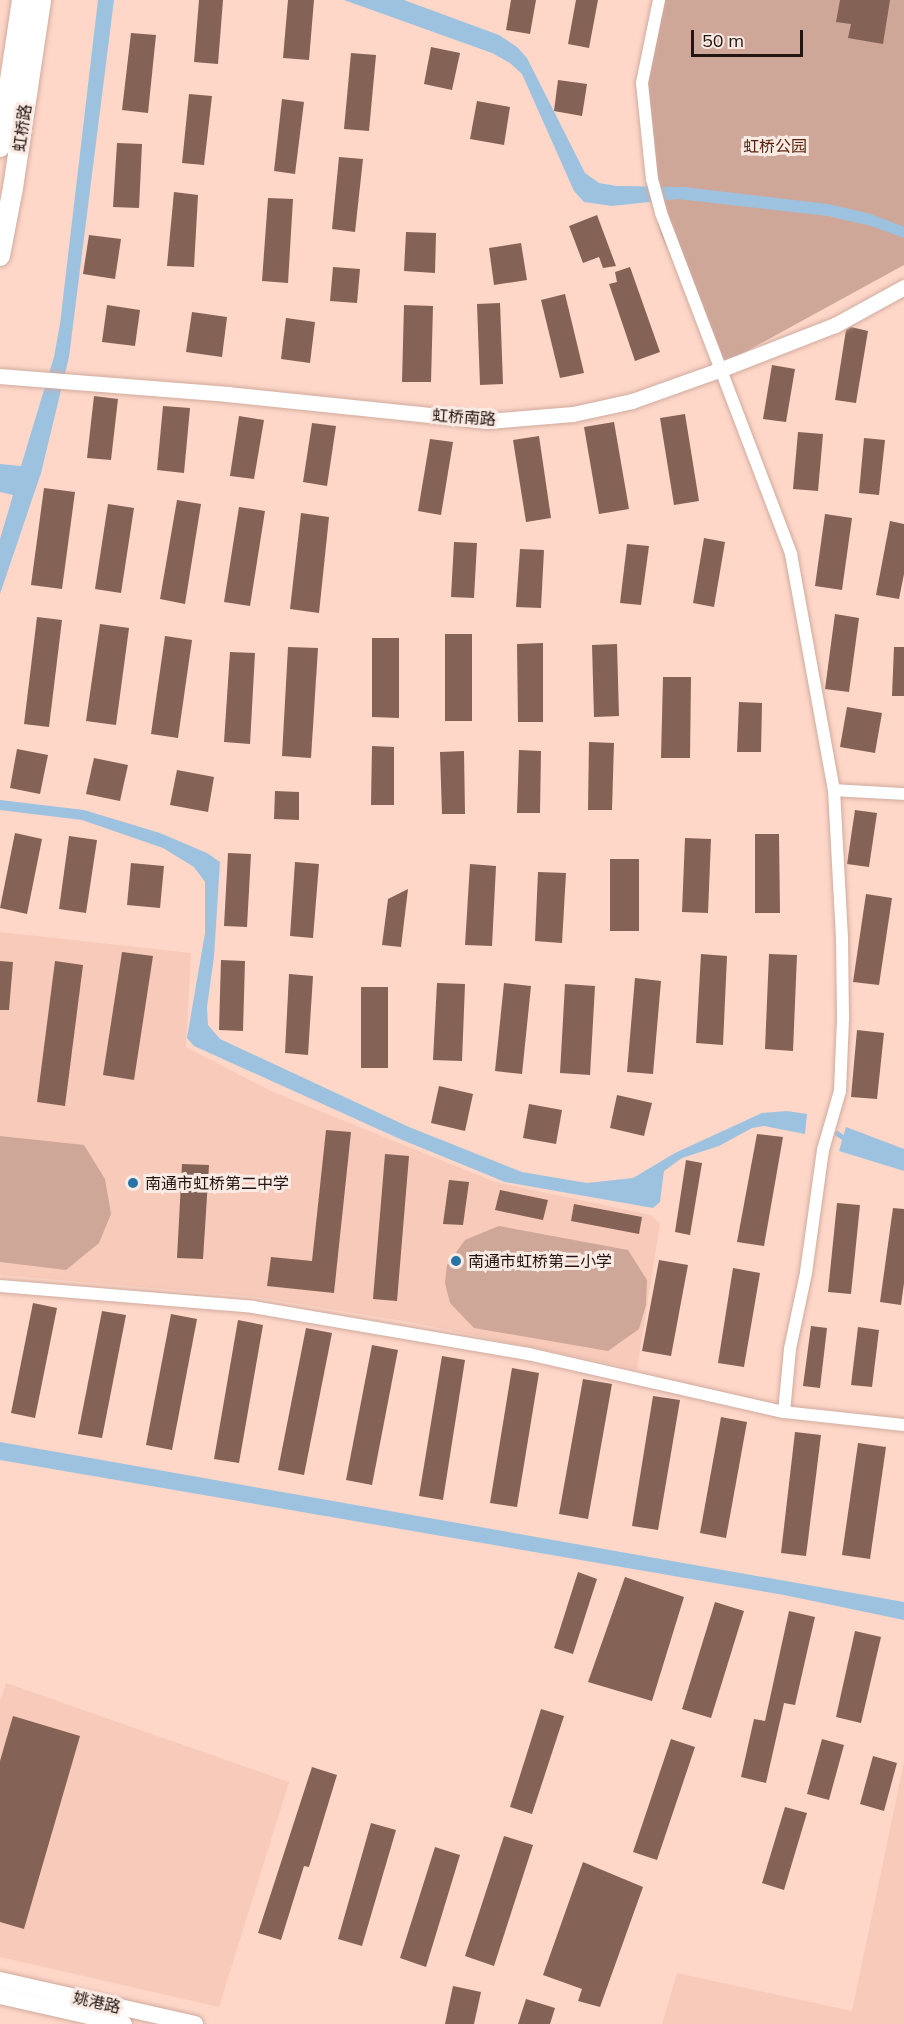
<!DOCTYPE html>
<html>
<head>
<meta charset="utf-8">
<style>
	body { margin:0 }
	#map { position:relative; width:904px; height:2024px; overflow:hidden; background:#fed7c9; font-family:Mulish,"Noto Sans SC",sans-serif }
	div>[style] { position:absolute }
	.built>* { inset:0; background:#f8caba }
	.green>* { inset:0; background:#cea799 }
	.water>* { inset:0; background:#9dc2df }
	.stream>* { height:4.5px; margin:-2.25px; padding:0 2.25px; transform-origin:2.25px; border-radius:2.25px; background:#9dc2df }
	.building>* { inset:0; background:#846256 }
	.roads { filter:drop-shadow(0 0 2px #d0ab9e) drop-shadow(0 0 2px #d0ab9e) }
	.minor>* { height:12px; margin:-6px; padding:0 6px; transform-origin:6px; border-radius:6px; background:#fff }
	.tertiary>* { height:15px; margin:-7.5px; padding:0 7.5px; transform-origin:7.5px; border-radius:7.5px; background:#fff }
	.secondary>* { height:16px; margin:-8px; padding:0 8px; transform-origin:8px; border-radius:8px; background:#fff }
	.primary>* { height:20px; margin:-10px; padding:0 10px; transform-origin:10px; border-radius:10px; background:#fff }
	.dots>* { width:16px; height:16px; translate:-50% -50%; box-sizing:border-box; border:3px solid #faeae4; border-radius:50% }
	span { translate:-50% -50%; white-space:nowrap; text-align:center; line-height:1.15; -webkit-text-stroke:6px #faeae4; paint-order:stroke }
	.street-label { font-size:16px; color:#231511 }
	.park-label { font-size:16px; color:#551f08 }
	.poi-label { font-size:16px; color:#231511 }
	.left { translate:0 -50%; text-align:left }
	.scale { position:absolute; left:691px; top:30px; width:112px; height:27px; box-sizing:border-box; border:3px solid #231511; border-top:0; padding-left:8px; font-size:18px; line-height:21px; white-space:nowrap; color:#231511; -webkit-text-stroke:4px #faeae4; paint-order:stroke }
</style>
</head>
<body>
<div id="map">
	<div class="built">
		<i style="clip-path:polygon(0 932px,191px 953px,186px 1047px,273px 1092px,495px 1182px,651px 1215px,660px 1224px,637px 1369px,409px 1322px,255px 1297px,0 1275px)"></i>
		<i style="clip-path:polygon(6px 1683px,289px 1782px,219px 2007px,0 1957px,0 1701px)"></i>
		<i style="clip-path:polygon(904px 1762px,904px 2024px,662px 2024px,677px 1973px,852px 2011px)"></i>
	</div>
	<div class="green">
		<i style="clip-path:polygon(662px 0,904px 0,904px 265px,723px 364px,661px 235px,645px 171px,645px 92px)"></i>
		<i style="clip-path:polygon(0 1136px,84px 1145px,105px 1179px,111px 1214px,99px 1243px,66px 1270px,0 1262px)"></i>
		<i style="clip-path:polygon(499px 1226px,628px 1250px,647px 1280px,646px 1305px,639px 1329px,608px 1351px,474px 1328px,450px 1303px,445px 1283px,447px 1265px,465px 1240px)"></i>
	</div>
	<div class="water">
		<i style="clip-path:polygon(98px 0,114px 0,69px 357px,41px 473px,0 594px,0 539px,13px 495px,0 492px,0 464px,21px 466px,54px 357px,60px 324px)"></i>
		<i style="clip-path:polygon(344px 0,404px 0,499px 35px,517px 47px,527px 58px,585px 173px,599px 183px,617px 186px,684px 187px,828px 204px,871px 214px,904px 227px,904px 238px,871px 226px,828px 216px,678px 199px,612px 206px,584px 202px,574px 191px,522px 74px,510px 63px,492px 53px)"></i>
		<i style="clip-path:polygon(0 800px,84px 810px,160px 833px,207px 853px,220px 862px,214px 957px,207px 1007px,208px 1025px,220px 1039px,409px 1127px,522px 1172px,587px 1183px,633px 1178px,675px 1153px,762px 1113px,787px 1111px,807px 1114px,805px 1134px,764px 1126px,752px 1128px,719px 1146px,682px 1158px,664px 1171px,660px 1202px,653px 1208px,505px 1182px,400px 1139px,194px 1046px,187px 1038px,205px 933px,205px 882px,194px 867px,163px 848px,82px 820px,0 810px)"></i>
		<i style="clip-path:polygon(846px 1127px,904px 1149px,904px 1171px,839px 1151px)"></i>
		<i style="clip-path:polygon(0 1442px,904px 1602px,904px 1620px,784px 1595px,0 1460px)"></i>
	</div>
	<div class="stream">
		<i style="left:837px;top:1133px;width:12px;rotate:35deg"></i>
	</div>
	<div class="building">
		<i style="clip-path:polygon(199px 0,223px 0,218px 64px,194px 62px)"></i>
		<i style="clip-path:polygon(288px 0,314px 0,309px 60px,283px 58px)"></i>
		<i style="clip-path:polygon(511px 0,536px 0,530px 34px,506px 30px)"></i>
		<i style="clip-path:polygon(576px 0,598px 0,589px 48px,568px 44px)"></i>
		<i style="clip-path:polygon(840px 0,890px 0,883px 44px,848px 38px,851px 24px,836px 22px)"></i>
		<i style="clip-path:polygon(131px 33px,156px 35px,148px 113px,122px 110px)"></i>
		<i style="clip-path:polygon(431px 47px,460px 53px,452px 90px,424px 84px)"></i>
		<i style="clip-path:polygon(351px 53px,376px 55px,369px 131px,344px 129px)"></i>
		<i style="clip-path:polygon(558px 80px,587px 84px,582px 116px,554px 111px)"></i>
		<i style="clip-path:polygon(189px 94px,212px 96px,204px 165px,182px 163px)"></i>
		<i style="clip-path:polygon(282px 99px,304px 102px,295px 174px,274px 171px)"></i>
		<i style="clip-path:polygon(477px 101px,510px 107px,504px 145px,470px 139px)"></i>
		<i style="clip-path:polygon(117px 143px,142px 144px,139px 208px,113px 207px)"></i>
		<i style="clip-path:polygon(339px 157px,363px 159px,355px 232px,332px 229px)"></i>
		<i style="clip-path:polygon(174px 192px,198px 195px,194px 267px,167px 266px)"></i>
		<i style="clip-path:polygon(268px 198px,293px 199px,288px 283px,262px 281px)"></i>
		<i style="clip-path:polygon(597px 215px,616px 266px,603px 268px,599px 257px,583px 263px,569px 226px)"></i>
		<i style="clip-path:polygon(406px 232px,436px 233px,435px 273px,404px 271px)"></i>
		<i style="clip-path:polygon(89px 235px,121px 239px,115px 279px,83px 274px)"></i>
		<i style="clip-path:polygon(521px 243px,527px 280px,494px 285px,489px 248px)"></i>
		<i style="clip-path:polygon(333px 267px,360px 269px,357px 303px,330px 301px)"></i>
		<i style="clip-path:polygon(630px 267px,660px 352px,635px 361px,609px 284px,617px 282px,615px 272px)"></i>
		<i style="clip-path:polygon(565px 294px,584px 373px,560px 378px,541px 300px)"></i>
		<i style="clip-path:polygon(500px 303px,503px 384px,480px 385px,477px 304px)"></i>
		<i style="clip-path:polygon(107px 305px,140px 310px,135px 346px,102px 342px)"></i>
		<i style="clip-path:polygon(404px 305px,433px 306px,431px 382px,402px 382px)"></i>
		<i style="clip-path:polygon(192px 312px,227px 317px,222px 357px,186px 352px)"></i>
		<i style="clip-path:polygon(286px 318px,315px 322px,310px 363px,281px 359px)"></i>
		<i style="clip-path:polygon(851px 327px,868px 331px,856px 403px,835px 400px,846px 330px)"></i>
		<i style="clip-path:polygon(772px 365px,795px 369px,786px 422px,763px 419px)"></i>
		<i style="clip-path:polygon(94px 396px,118px 399px,111px 460px,87px 458px)"></i>
		<i style="clip-path:polygon(163px 406px,190px 408px,184px 473px,157px 470px)"></i>
		<i style="clip-path:polygon(685px 414px,699px 501px,674px 505px,660px 418px)"></i>
		<i style="clip-path:polygon(239px 416px,264px 420px,254px 479px,230px 476px)"></i>
		<i style="clip-path:polygon(614px 422px,629px 509px,599px 514px,584px 427px)"></i>
		<i style="clip-path:polygon(312px 423px,336px 426px,327px 486px,303px 482px)"></i>
		<i style="clip-path:polygon(798px 432px,823px 434px,818px 491px,793px 489px)"></i>
		<i style="clip-path:polygon(539px 436px,551px 518px,526px 522px,513px 440px)"></i>
		<i style="clip-path:polygon(864px 438px,885px 440px,879px 495px,859px 493px)"></i>
		<i style="clip-path:polygon(430px 439px,453px 442px,441px 515px,418px 511px)"></i>
		<i style="clip-path:polygon(44px 488px,75px 492px,62px 589px,31px 585px)"></i>
		<i style="clip-path:polygon(177px 500px,201px 504px,185px 604px,160px 599px)"></i>
		<i style="clip-path:polygon(108px 504px,134px 508px,121px 593px,95px 589px)"></i>
		<i style="clip-path:polygon(239px 507px,265px 511px,250px 606px,224px 602px)"></i>
		<i style="clip-path:polygon(301px 513px,329px 517px,319px 613px,290px 609px)"></i>
		<i style="clip-path:polygon(825px 514px,852px 518px,842px 590px,815px 586px)"></i>
		<i style="clip-path:polygon(890px 521px,904px 524px,904px 574px,899px 599px,876px 595px)"></i>
		<i style="clip-path:polygon(704px 538px,725px 542px,714px 607px,693px 603px)"></i>
		<i style="clip-path:polygon(454px 542px,477px 543px,474px 598px,451px 597px)"></i>
		<i style="clip-path:polygon(627px 544px,649px 546px,641px 605px,620px 603px)"></i>
		<i style="clip-path:polygon(520px 549px,544px 550px,541px 608px,516px 607px)"></i>
		<i style="clip-path:polygon(835px 614px,859px 618px,849px 692px,825px 689px)"></i>
		<i style="clip-path:polygon(37px 617px,62px 620px,49px 727px,24px 724px)"></i>
		<i style="clip-path:polygon(100px 624px,129px 628px,116px 725px,86px 721px)"></i>
		<i style="clip-path:polygon(445px 634px,472px 634px,472px 721px,445px 721px)"></i>
		<i style="clip-path:polygon(165px 636px,192px 640px,178px 738px,151px 734px)"></i>
		<i style="clip-path:polygon(372px 638px,399px 638px,399px 718px,372px 717px)"></i>
		<i style="clip-path:polygon(543px 643px,543px 722px,518px 722px,517px 644px)"></i>
		<i style="clip-path:polygon(617px 644px,619px 716px,594px 717px,592px 645px)"></i>
		<i style="clip-path:polygon(288px 647px,318px 648px,311px 758px,282px 756px)"></i>
		<i style="clip-path:polygon(894px 647px,904px 647px,904px 696px,892px 696px)"></i>
		<i style="clip-path:polygon(230px 652px,255px 653px,250px 744px,224px 742px)"></i>
		<i style="clip-path:polygon(663px 677px,691px 677px,690px 758px,661px 758px)"></i>
		<i style="clip-path:polygon(739px 702px,762px 703px,761px 752px,737px 752px)"></i>
		<i style="clip-path:polygon(847px 707px,882px 713px,875px 753px,840px 747px)"></i>
		<i style="clip-path:polygon(589px 742px,614px 743px,612px 810px,588px 810px)"></i>
		<i style="clip-path:polygon(372px 746px,394px 747px,394px 805px,371px 805px)"></i>
		<i style="clip-path:polygon(17px 749px,48px 755px,40px 794px,10px 788px)"></i>
		<i style="clip-path:polygon(519px 750px,541px 751px,540px 813px,517px 813px)"></i>
		<i style="clip-path:polygon(464px 751px,465px 814px,442px 814px,440px 752px)"></i>
		<i style="clip-path:polygon(94px 758px,128px 765px,120px 801px,86px 794px)"></i>
		<i style="clip-path:polygon(177px 770px,214px 777px,208px 812px,170px 805px)"></i>
		<i style="clip-path:polygon(275px 791px,299px 792px,299px 820px,274px 819px)"></i>
		<i style="clip-path:polygon(855px 810px,877px 813px,869px 867px,847px 864px)"></i>
		<i style="clip-path:polygon(15px 833px,42px 839px,27px 914px,0 908px)"></i>
		<i style="clip-path:polygon(755px 834px,779px 834px,780px 913px,755px 913px)"></i>
		<i style="clip-path:polygon(69px 836px,97px 840px,86px 913px,59px 909px)"></i>
		<i style="clip-path:polygon(685px 838px,711px 839px,708px 913px,682px 912px)"></i>
		<i style="clip-path:polygon(228px 853px,251px 854px,247px 927px,224px 926px)"></i>
		<i style="clip-path:polygon(610px 859px,639px 859px,639px 931px,610px 931px)"></i>
		<i style="clip-path:polygon(295px 862px,319px 864px,313px 938px,290px 936px)"></i>
		<i style="clip-path:polygon(131px 863px,164px 866px,160px 908px,127px 905px)"></i>
		<i style="clip-path:polygon(470px 864px,496px 866px,492px 946px,465px 945px)"></i>
		<i style="clip-path:polygon(538px 872px,566px 873px,562px 943px,535px 941px)"></i>
		<i style="clip-path:polygon(408px 889px,401px 947px,382px 945px,388px 899px)"></i>
		<i style="clip-path:polygon(866px 894px,892px 898px,879px 985px,853px 982px)"></i>
		<i style="clip-path:polygon(122px 952px,153px 956px,134px 1080px,103px 1075px)"></i>
		<i style="clip-path:polygon(701px 954px,727px 956px,723px 1045px,696px 1043px)"></i>
		<i style="clip-path:polygon(769px 954px,797px 955px,793px 1051px,765px 1049px)"></i>
		<i style="clip-path:polygon(221px 960px,245px 961px,243px 1031px,219px 1030px)"></i>
		<i style="clip-path:polygon(0 961px,13px 962px,9px 1010px,0 1010px)"></i>
		<i style="clip-path:polygon(55px 961px,83px 965px,65px 1106px,37px 1102px)"></i>
		<i style="clip-path:polygon(289px 974px,313px 976px,308px 1055px,285px 1053px)"></i>
		<i style="clip-path:polygon(635px 978px,661px 981px,653px 1074px,627px 1072px)"></i>
		<i style="clip-path:polygon(437px 983px,465px 984px,462px 1061px,433px 1060px)"></i>
		<i style="clip-path:polygon(504px 983px,531px 986px,522px 1074px,495px 1071px)"></i>
		<i style="clip-path:polygon(565px 984px,595px 986px,590px 1075px,560px 1073px)"></i>
		<i style="clip-path:polygon(361px 987px,388px 987px,388px 1068px,361px 1068px)"></i>
		<i style="clip-path:polygon(857px 1030px,884px 1033px,877px 1099px,851px 1097px)"></i>
		<i style="clip-path:polygon(439px 1086px,473px 1094px,465px 1131px,431px 1123px)"></i>
		<i style="clip-path:polygon(617px 1095px,652px 1103px,644px 1136px,610px 1128px)"></i>
		<i style="clip-path:polygon(529px 1104px,562px 1110px,556px 1144px,523px 1138px)"></i>
		<i style="clip-path:polygon(326px 1130px,351px 1132px,334px 1293px,267px 1286px,271px 1257px,312px 1261px)"></i>
		<i style="clip-path:polygon(757px 1134px,783px 1137px,764px 1246px,737px 1242px)"></i>
		<i style="clip-path:polygon(385px 1154px,409px 1156px,397px 1301px,373px 1299px)"></i>
		<i style="clip-path:polygon(686px 1160px,702px 1163px,690px 1235px,675px 1232px)"></i>
		<i style="clip-path:polygon(182px 1164px,209px 1165px,203px 1259px,177px 1258px)"></i>
		<i style="clip-path:polygon(449px 1180px,469px 1182px,463px 1225px,443px 1224px)"></i>
		<i style="clip-path:polygon(500px 1190px,548px 1200px,543px 1220px,495px 1210px)"></i>
		<i style="clip-path:polygon(837px 1203px,860px 1205px,851px 1294px,828px 1292px)"></i>
		<i style="clip-path:polygon(574px 1204px,642px 1217px,639px 1234px,571px 1221px)"></i>
		<i style="clip-path:polygon(893px 1208px,904px 1209px,904px 1283px,901px 1305px,880px 1302px)"></i>
		<i style="clip-path:polygon(659px 1260px,688px 1265px,671px 1356px,642px 1351px)"></i>
		<i style="clip-path:polygon(733px 1268px,760px 1273px,744px 1367px,718px 1363px)"></i>
		<i style="clip-path:polygon(33px 1303px,57px 1308px,35px 1418px,11px 1413px)"></i>
		<i style="clip-path:polygon(102px 1311px,126px 1315px,102px 1438px,78px 1434px)"></i>
		<i style="clip-path:polygon(171px 1314px,197px 1319px,172px 1450px,146px 1445px)"></i>
		<i style="clip-path:polygon(238px 1320px,263px 1325px,239px 1463px,214px 1459px)"></i>
		<i style="clip-path:polygon(811px 1326px,827px 1328px,820px 1388px,803px 1386px)"></i>
		<i style="clip-path:polygon(858px 1327px,879px 1330px,872px 1387px,851px 1385px)"></i>
		<i style="clip-path:polygon(306px 1328px,332px 1333px,304px 1475px,278px 1470px)"></i>
		<i style="clip-path:polygon(372px 1345px,398px 1350px,372px 1485px,346px 1480px)"></i>
		<i style="clip-path:polygon(442px 1356px,465px 1360px,443px 1500px,419px 1496px)"></i>
		<i style="clip-path:polygon(512px 1368px,539px 1373px,517px 1507px,490px 1503px)"></i>
		<i style="clip-path:polygon(583px 1379px,612px 1384px,588px 1519px,559px 1514px)"></i>
		<i style="clip-path:polygon(653px 1396px,680px 1400px,658px 1530px,632px 1526px)"></i>
		<i style="clip-path:polygon(721px 1417px,747px 1422px,726px 1538px,700px 1533px)"></i>
		<i style="clip-path:polygon(795px 1432px,821px 1435px,806px 1556px,781px 1553px)"></i>
		<i style="clip-path:polygon(858px 1443px,886px 1447px,870px 1559px,842px 1555px)"></i>
		<i style="clip-path:polygon(578px 1572px,597px 1579px,573px 1654px,554px 1648px)"></i>
		<i style="clip-path:polygon(625px 1577px,684px 1597px,652px 1701px,588px 1682px)"></i>
		<i style="clip-path:polygon(715px 1602px,744px 1611px,711px 1718px,682px 1709px)"></i>
		<i style="clip-path:polygon(789px 1611px,815px 1617px,795px 1705px,784px 1703px,766px 1783px,741px 1777px,754px 1719px,765px 1721px)"></i>
		<i style="clip-path:polygon(855px 1631px,881px 1637px,861px 1723px,836px 1717px)"></i>
		<i style="clip-path:polygon(541px 1709px,564px 1716px,532px 1814px,510px 1807px)"></i>
		<i style="clip-path:polygon(13px 1716px,80px 1736px,24px 1929px,0 1922px,0 1761px)"></i>
		<i style="clip-path:polygon(671px 1739px,695px 1747px,657px 1860px,633px 1852px)"></i>
		<i style="clip-path:polygon(822px 1739px,844px 1745px,829px 1800px,807px 1794px)"></i>
		<i style="clip-path:polygon(873px 1756px,897px 1763px,884px 1811px,860px 1804px)"></i>
		<i style="clip-path:polygon(312px 1767px,337px 1775px,309px 1867px,304px 1866px,281px 1940px,258px 1933px)"></i>
		<i style="clip-path:polygon(785px 1807px,807px 1813px,784px 1890px,762px 1883px)"></i>
		<i style="clip-path:polygon(371px 1823px,396px 1830px,362px 1946px,338px 1939px)"></i>
		<i style="clip-path:polygon(504px 1836px,533px 1845px,494px 1966px,465px 1956px)"></i>
		<i style="clip-path:polygon(435px 1847px,460px 1855px,426px 1967px,400px 1958px)"></i>
		<i style="clip-path:polygon(583px 1862px,643px 1887px,600px 2007px,578px 2001px,582px 1989px,543px 1975px)"></i>
		<i style="clip-path:polygon(453px 1986px,481px 1992px,474px 2024px,445px 2024px)"></i>
		<i style="clip-path:polygon(526px 1999px,555px 2008px,550px 2024px,518px 2024px)"></i>
	</div>
	<div class="roads">
		<div class="minor">
			<i style="left:659px;top:0;width:85px;rotate:101.6deg"></i>
			<i style="left:642px;top:83px;width:97px;rotate:84.1deg"></i>
			<i style="left:652px;top:179px;width:35px;rotate:75deg"></i>
			<i style="left:661px;top:213px;width:365px;rotate:69.1deg"></i>
			<i style="left:791px;top:554px;width:240px;rotate:79.7deg"></i>
			<i style="left:834px;top:790px;width:147px;rotate:86.9deg"></i>
			<i style="left:842px;top:937px;width:82px;rotate:89.3deg"></i>
			<i style="left:843px;top:1019px;width:72px;rotate:92.4deg"></i>
			<i style="left:840px;top:1091px;width:61px;rotate:106.1deg"></i>
			<i style="left:823px;top:1150px;width:124px;rotate:97.9deg"></i>
			<i style="left:806px;top:1273px;width:78px;rotate:101.9deg"></i>
			<i style="left:790px;top:1349px;width:63px;rotate:95.4deg"></i>
			<i style="left:834px;top:790px;width:70px;rotate:3.3deg"></i>
			<i style="left:0;top:1286px;width:254px;rotate:4.7deg"></i>
			<i style="left:253px;top:1307px;width:279px;rotate:9.7deg"></i>
			<i style="left:528px;top:1354px;width:262px;rotate:12.8deg"></i>
			<i style="left:784px;top:1412px;width:121px;rotate:6.2deg"></i>
		</div>
		<div class="tertiary">
			<i style="left:0;top:376px;width:228px;rotate:4.5deg"></i>
			<i style="left:227px;top:394px;width:262px;rotate:5.9deg"></i>
			<i style="left:488px;top:421px;width:85px;rotate:-4.7deg"></i>
			<i style="left:573px;top:414px;width:60px;rotate:-12.4deg"></i>
			<i style="left:632px;top:401px;width:96px;rotate:-19.6deg"></i>
			<i style="left:722px;top:369px;width:121px;rotate:-21.3deg"></i>
			<i style="left:835px;top:325px;width:79px;rotate:-28.8deg"></i>
		</div>
		<div class="secondary">
			<i style="left:0;top:1980px;width:200px;rotate:12.7deg"></i>
			<i style="left:0;top:1996px;width:127px;rotate:12.7deg"></i>
		</div>
		<div class="primary">
			<i style="left:0;top:147px;width:149px;rotate:-81.5deg"></i>
			<i style="left:0;top:256px;width:69px;rotate:-79.2deg"></i>
			<i style="left:13px;top:188px;width:190px;rotate:-81.5deg"></i>
		</div>
	</div>
	<div class="dots">
		<i style="left:133px;top:1183px;background:#2673a5"></i>
		<i style="left:456px;top:1261px;background:#2673a5"></i>
	</div>
	<div class="street-label">
		<span style="left:22px;top:128px;rotate:-82deg">虹桥路</span>
		<span style="left:464px;top:417px;rotate:4deg">虹桥南路</span>
		<span style="left:97px;top:2002px;rotate:13deg">姚港路</span>
	</div>
	<div class="park-label">
		<span style="left:775px;top:146px">虹桥公园</span>
	</div>
	<div class="poi-label">
		<span class="left" style="left:145px;top:1183px">南通市虹桥第二中学</span>
		<span class="left" style="left:468px;top:1261px">南通市虹桥第二小学</span>
	</div>
	<div class="scale">50 m</div>
</div>
</body>
</html>
